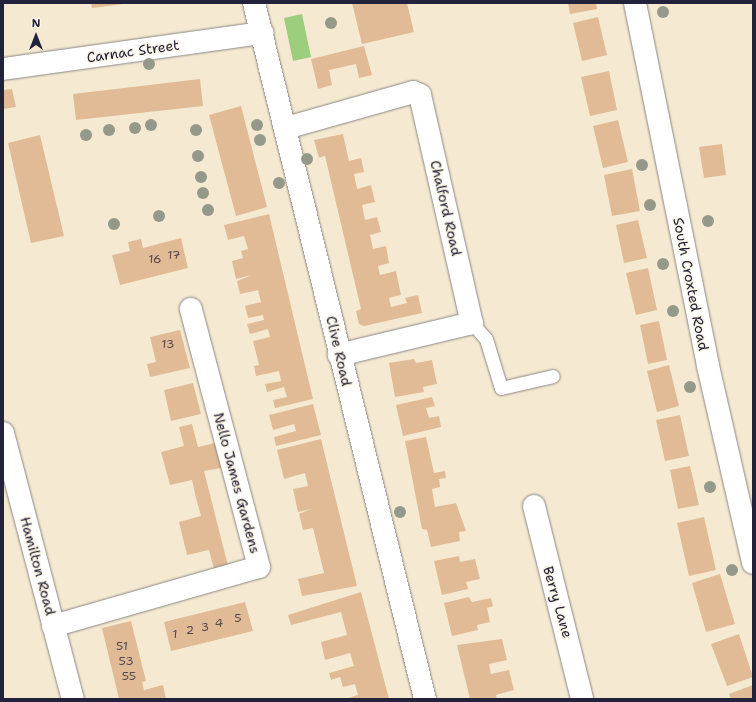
<!DOCTYPE html>
<html>
<head>
<meta charset="utf-8">
<style>
	body { margin:0 }
	#map { position:relative; width:756px; height:702px; overflow:hidden; background:#f5ead1; font-family:"Shantell Sans",sans-serif }
	div>[style] { position:absolute }
	.green>* { inset:0; background:#9cce7e }
	.building>* { inset:0; background:#e1bb95 }
	.roads { filter:drop-shadow(0 0 1px #8c8686) drop-shadow(0 0 1px #8c8686) }
	.service>* { height:13px; margin:-6.5px; padding:0 6.5px; transform-origin:6.5px; border-radius:6.5px; background:#fff }
	.minor>* { height:22px; margin:-11px; padding:0 11px; transform-origin:11px; border-radius:11px; background:#fff }
	.primary>* { height:22px; margin:-11px; padding:0 11px; transform-origin:11px; border-radius:11px; background:#fff }
	.trees>* { width:12px; height:12px; margin:-6px; border-radius:50%; background:#95998a }
	span { translate:-50% -50%; white-space:nowrap; text-align:center; line-height:1.15; -webkit-text-stroke:3px #fcf5e5; paint-order:stroke }
	.number-label { font-size:12px; color:#524852 }
	.number-label span { -webkit-text-stroke-width:0 }
	.street-label { font-size:14px; color:#22223b }
	.frame { position:absolute; inset:0; border:4px solid #22223b; pointer-events:none }
	.north { position:absolute; left:16px; top:16px; width:40px; height:40px; -webkit-text-stroke:3px #fcf5e5; paint-order:stroke; rotate:0deg; font-size:11px; font-weight:700; line-height:16px; text-align:center; color:#22223b }
	.north::after { content:''; display:block; margin:auto; width:14px; height:18px; background:#22223b; clip-path:polygon(50% 0,100% 100%,50% 72%,0 100%) }
</style>
</head>
<body>
<div id="map">
	<div class="green">
		<i style="clip-path:polygon(302px 14px,311px 57px,293px 61px,284px 18px)"></i>
	</div>
	<div class="building">
		<i style="clip-path:polygon(91px 3px,123px 3px,123px 4px,92px 8px)"></i>
		<i style="clip-path:polygon(352px 3px,407px 3px,414px 32px,362px 44px)"></i>
		<i style="clip-path:polygon(568px 3px,596px 3px,597px 9px,570px 14px)"></i>
		<i style="clip-path:polygon(598px 17px,607px 55px,582px 61px,573px 23px)"></i>
		<i style="clip-path:polygon(364px 46px,372px 75px,359px 78px,356px 64px,329px 70px,332px 85px,318px 89px,311px 59px)"></i>
		<i style="clip-path:polygon(609px 71px,617px 110px,590px 116px,581px 77px)"></i>
		<i style="clip-path:polygon(200px 79px,203px 106px,76px 120px,73px 94px)"></i>
		<i style="clip-path:polygon(12px 89px,16px 107px,3px 109px,3px 90px)"></i>
		<i style="clip-path:polygon(241px 106px,267px 207px,236px 216px,209px 115px)"></i>
		<i style="clip-path:polygon(618px 120px,628px 162px,603px 168px,593px 126px)"></i>
		<i style="clip-path:polygon(343px 134px,349px 161px,361px 158px,364px 172px,354px 174px,357px 189px,371px 185px,375px 202px,362px 205px,365px 220px,377px 217px,381px 232px,370px 235px,373px 249px,386px 246px,389px 263px,378px 266px,380px 275px,396px 271px,401px 295px,389px 298px,391px 307px,407px 303px,405px 298px,418px 295px,422px 313px,364px 326px,359px 324px,356px 311px,361px 309px,325px 156px,319px 158px,314px 140px)"></i>
		<i style="clip-path:polygon(40px 135px,64px 236px,31px 243px,8px 143px)"></i>
		<i style="clip-path:polygon(722px 144px,726px 175px,704px 178px,699px 147px)"></i>
		<i style="clip-path:polygon(632px 169px,640px 211px,612px 216px,604px 175px)"></i>
		<i style="clip-path:polygon(269px 214px,313px 399px,275px 408px,273px 400px,287px 397px,284px 387px,267px 392px,265px 384px,281px 381px,279px 371px,256px 376px,254px 366px,259px 365px,253px 341px,270px 337px,268px 329px,250px 334px,247px 324px,264px 320px,263px 315px,248px 318px,245px 306px,261px 302px,258px 290px,240px 294px,237px 281px,252px 275px,236px 279px,232px 261px,243px 258px,241px 251px,248px 249px,244px 236px,228px 240px,224px 225px)"></i>
		<i style="clip-path:polygon(638px 220px,647px 258px,624px 263px,616px 225px)"></i>
		<i style="clip-path:polygon(181px 238px,188px 268px,120px 285px,112px 255px,130px 251px,128px 242px,141px 239px,143px 248px)"></i>
		<i style="clip-path:polygon(648px 268px,657px 310px,636px 315px,626px 273px)"></i>
		<i style="clip-path:polygon(659px 321px,667px 360px,648px 364px,640px 325px)"></i>
		<i style="clip-path:polygon(180px 330px,190px 368px,150px 377px,147px 364px,156px 362px,150px 337px)"></i>
		<i style="clip-path:polygon(414px 359px,416px 363px,432px 360px,437px 384px,423px 387px,424px 392px,395px 397px,389px 363px)"></i>
		<i style="clip-path:polygon(669px 365px,679px 406px,657px 412px,647px 371px)"></i>
		<i style="clip-path:polygon(193px 383px,201px 414px,171px 421px,164px 390px)"></i>
		<i style="clip-path:polygon(432px 397px,435px 406px,426px 408px,429px 418px,439px 416px,441px 427px,403px 436px,396px 405px)"></i>
		<i style="clip-path:polygon(313px 404px,321px 435px,276px 446px,274px 437px,296px 431px,294px 424px,273px 430px,269px 415px)"></i>
		<i style="clip-path:polygon(680px 415px,689px 456px,665px 461px,656px 420px)"></i>
		<i style="clip-path:polygon(192px 424px,198px 447px,215px 443px,221px 468px,204px 471px,228px 566px,214px 569px,209px 550px,187px 555px,179px 522px,201px 516px,196px 498px,192px 480px,170px 485px,161px 452px,184px 446px,179px 427px)"></i>
		<i style="clip-path:polygon(426px 437px,434px 473px,445px 471px,446px 478px,439px 479px,440px 487px,432px 489px,435px 507px,456px 503px,466px 531px,459px 532px,460px 541px,431px 547px,427px 530px,422px 529px,405px 441px)"></i>
		<i style="clip-path:polygon(321px 439px,357px 586px,302px 596px,298px 579px,324px 573px,313px 528px,303px 530px,299px 514px,311px 509px,298px 512px,293px 489px,308px 486px,305px 473px,284px 479px,277px 450px)"></i>
		<i style="clip-path:polygon(690px 466px,699px 505px,678px 509px,670px 470px)"></i>
		<i style="clip-path:polygon(704px 517px,716px 570px,689px 576px,677px 523px)"></i>
		<i style="clip-path:polygon(459px 556px,460px 562px,475px 559px,480px 579px,466px 582px,468px 589px,442px 595px,434px 561px)"></i>
		<i style="clip-path:polygon(720px 574px,735px 624px,706px 632px,692px 583px)"></i>
		<i style="clip-path:polygon(361px 592px,389px 699px,345px 699px,358px 695px,355px 684px,343px 687px,340px 677px,331px 680px,329px 673px,354px 666px,350px 653px,325px 660px,321px 642px,347px 635px,341px 612px,291px 625px,288px 615px)"></i>
		<i style="clip-path:polygon(469px 597px,472px 602px,491px 598px,493px 606px,487px 608px,490px 622px,477px 625px,478px 630px,452px 636px,444px 603px)"></i>
		<i style="clip-path:polygon(245px 602px,253px 631px,171px 651px,164px 622px)"></i>
		<i style="clip-path:polygon(131px 621px,146px 681px,142px 682px,144px 690px,163px 685px,166px 699px,119px 699px,102px 628px)"></i>
		<i style="clip-path:polygon(739px 634px,753px 677px,727px 686px,711px 644px)"></i>
		<i style="clip-path:polygon(502px 639px,507px 660px,489px 664px,491px 674px,509px 670px,514px 690px,496px 695px,497px 699px,470px 699px,457px 645px)"></i>
		<i style="clip-path:polygon(753px 685px,753px 699px,731px 699px,729px 694px)"></i>
	</div>
	<div class="roads">
		<div class="service">
			<i style="left:472px;top:323px;width:21px;rotate:49deg"></i>
			<i style="left:486px;top:339px;width:51px;rotate:73deg"></i>
			<i style="left:501px;top:388px;width:53px;rotate:-13deg"></i>
		</div>
		<div class="minor">
			<i style="left:254px;top:3px;width:717px;rotate:76.2deg"></i>
			<i style="left:3px;top:69px;width:262px;rotate:-7.9deg"></i>
			<i style="left:286px;top:128px;width:132px;rotate:-15.8deg"></i>
			<i style="left:413px;top:92px;width:8px;rotate:23deg"></i>
			<i style="left:420px;top:95px;width:234px;rotate:77.2deg"></i>
			<i style="left:472px;top:323px;width:137px;rotate:166.5deg"></i>
			<i style="left:3px;top:433px;width:275px;rotate:75.3deg"></i>
			<i style="left:534px;top:506px;width:199px;rotate:76deg"></i>
			<i style="left:53px;top:626px;width:214px;rotate:-16deg"></i>
			<i style="left:259px;top:567px;width:267px;rotate:-104.8deg"></i>
		</div>
		<div class="primary">
			<i style="left:635px;top:3px;width:370px;rotate:78.6deg"></i>
			<i style="left:708px;top:366px;width:202px;rotate:77.1deg"></i>
		</div>
	</div>
	<div class="trees">
		<i style="left:663px;top:12px"></i>
		<i style="left:331px;top:23px"></i>
		<i style="left:149px;top:64px"></i>
		<i style="left:151px;top:125px"></i>
		<i style="left:257px;top:125px"></i>
		<i style="left:135px;top:128px"></i>
		<i style="left:109px;top:130px"></i>
		<i style="left:196px;top:130px"></i>
		<i style="left:86px;top:135px"></i>
		<i style="left:260px;top:140px"></i>
		<i style="left:198px;top:156px"></i>
		<i style="left:307px;top:159px"></i>
		<i style="left:642px;top:165px"></i>
		<i style="left:201px;top:177px"></i>
		<i style="left:279px;top:183px"></i>
		<i style="left:203px;top:193px"></i>
		<i style="left:650px;top:205px"></i>
		<i style="left:208px;top:210px"></i>
		<i style="left:159px;top:216px"></i>
		<i style="left:708px;top:221px"></i>
		<i style="left:114px;top:224px"></i>
		<i style="left:663px;top:264px"></i>
		<i style="left:673px;top:311px"></i>
		<i style="left:690px;top:387px"></i>
		<i style="left:710px;top:487px"></i>
		<i style="left:400px;top:512px"></i>
		<i style="left:732px;top:570px"></i>
	</div>
	<div class="number-label">
		<span style="left:174px;top:256px">17</span>
		<span style="left:155px;top:260px">16</span>
		<span style="left:168px;top:345px">13</span>
		<span style="left:238px;top:619px">5</span>
		<span style="left:219px;top:624px">4</span>
		<span style="left:205px;top:628px">3</span>
		<span style="left:190px;top:631px">2</span>
		<span style="left:175px;top:635px">1</span>
		<span style="left:122px;top:647px">51</span>
		<span style="left:126px;top:662px">53</span>
		<span style="left:129px;top:677px">55</span>
	</div>
	<div class="street-label">
		<span style="left:133px;top:51px;rotate:-8deg">Carnac Street</span>
		<span style="left:446px;top:208px;rotate:77deg">Chalford Road</span>
		<span style="left:691px;top:284px;rotate:79deg">South Croxted Road</span>
		<span style="left:339px;top:351px;rotate:77deg">Clive Road</span>
		<span style="left:237px;top:483px;rotate:75deg">Nello James Gardens</span>
		<span style="left:38px;top:566px;rotate:75deg">Hamilton Road</span>
		<span style="left:558px;top:602px;rotate:74deg">Berry Lane</span>
	</div>
	<div class="frame"></div>
	<div class="north">N</div>
</div>
</body>
</html>
